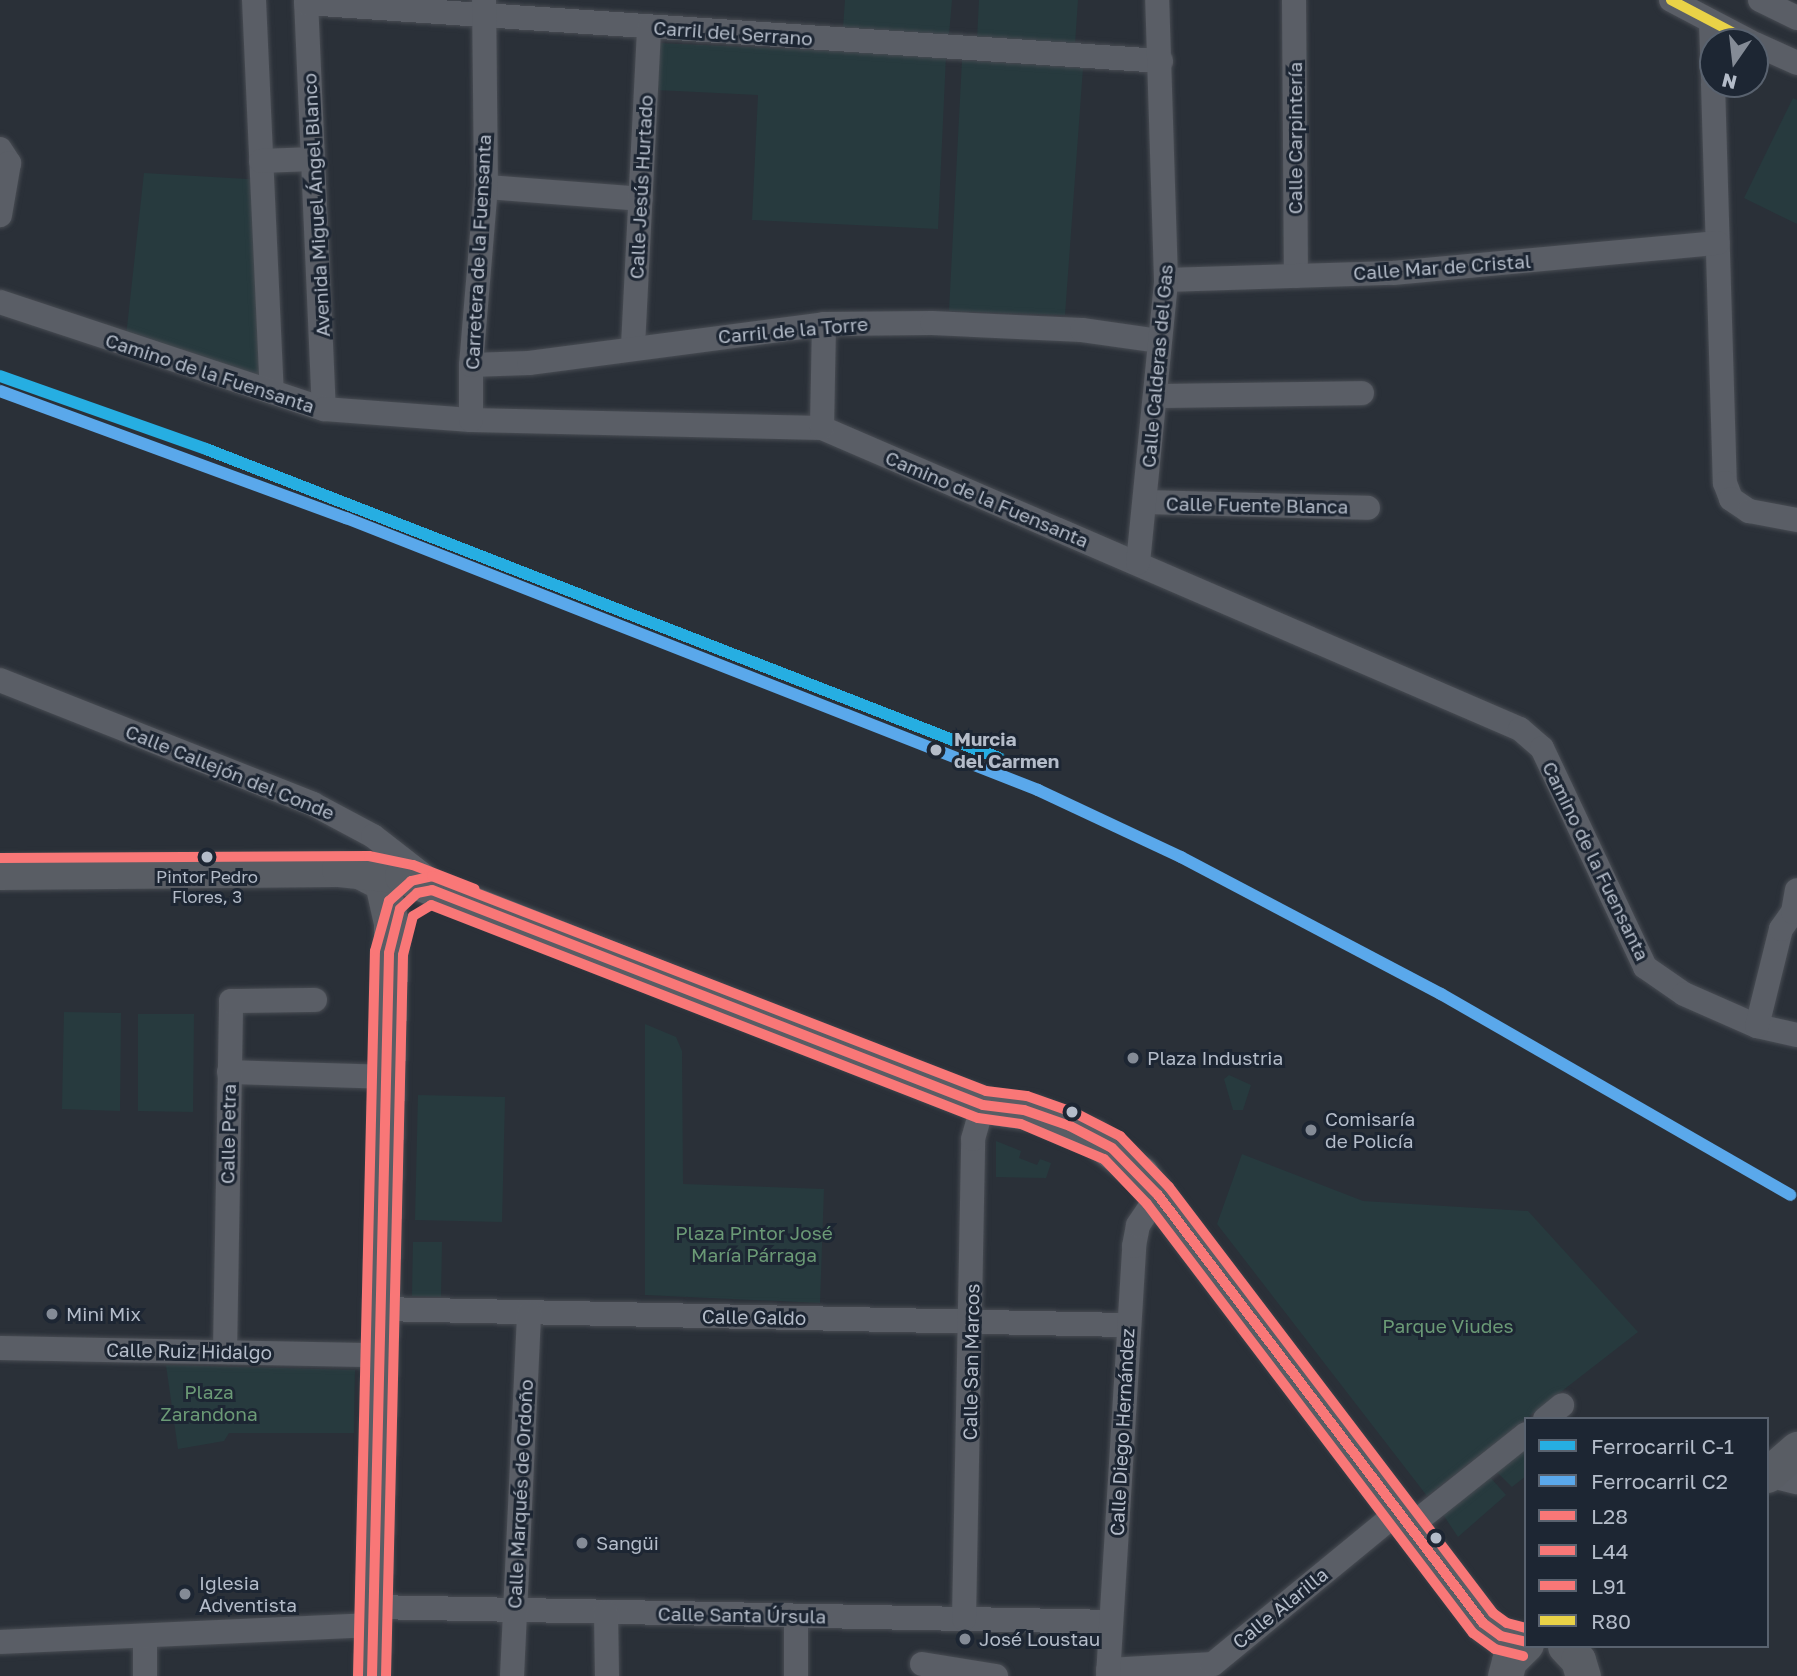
<!DOCTYPE html>
<html>
<head>
<meta charset="utf-8">
<style>
	body { margin:0 }
	#map { position:relative; width:1797px; height:1676px; overflow:hidden; background:#2a3038; font-family:"Golos Text",sans-serif }
	div>[style] { position:absolute }
	.green>* { inset:0; background:#273a3e }
	.roads { filter:drop-shadow(0 0 2px #484c53) drop-shadow(0 0 2px #484c53) }
	.street>* { height:24px; margin:-12px; padding:0 12px; transform-origin:12px; border-radius:12px; background:#5a5e66 }
	.secondary>* { height:35px; margin:-17.5px; padding:0 17.5px; transform-origin:17.5px; border-radius:17.5px; background:#595d64 }
	.bus-1>* { height:10px; margin:-5px; padding:0 5px; transform-origin:5px; border-radius:5px; background:#f97777 }
	.bus-2>* { height:10px; margin:-5px; padding:0 5px; transform-origin:5px; border-radius:5px; background:#f97777 }
	.bus-3>* { height:10px; margin:-5px; padding:0 5px; transform-origin:5px; border-radius:5px; background:#f97777 }
	.bus-4>* { height:10px; margin:-5px; padding:0 5px; transform-origin:5px; border-radius:5px; background:#e9d247 }
	.rail-1>* { height:12px; margin:-6px; padding:0 6px; transform-origin:6px; border-radius:6px; background:#26aee2 }
	.rail-2>* { height:12px; margin:-6px; padding:0 6px; transform-origin:6px; border-radius:6px; background:#5aa8eb }
	.dots>* { width:19px; height:19px; translate:-50% -50%; box-sizing:border-box; border:4px solid #1d2633; border-radius:50% }
	span { translate:-50% -50%; white-space:nowrap; text-align:center; line-height:1.15; -webkit-text-stroke:6px #1d2633; paint-order:stroke }
	.bus-label { font-size:17px; color:#b4bcc9 }
	.street-label { font-size:19px; color:#b4bcc9 }
	.stop-label { font-size:19px; color:#b4bcc9; font-weight:700 }
	.left { translate:0 -50%; text-align:left }
	.poi-label { font-size:19px; color:#b4bcc9 }
	.park-label { font-size:19px; color:#6b9a76 }
	.legend { position:absolute; left:1524px; top:1417px; width:245px; height:231px; box-sizing:border-box; background:#1d2633; border:2px solid #59626f; margin:0; padding:9px 12px; list-style:none; font-size:21px; color:#b4bcc9 }
	.legend li { display:flex; align-items:center; gap:14px; height:35px }
	.legend b { width:35px; border:2px solid #59626f }
	.north { position:absolute; left:1699px; top:28px; width:70px; height:70px; box-sizing:border-box; background:#1d2633; border:2px solid #59626f; border-radius:50%; rotate:194deg; font-size:19px; font-weight:700; line-height:28px; text-align:center; color:#b4bcc9 }
	.north::after { content:''; display:block; margin:auto; width:24px; height:32px; background:#848b96; clip-path:polygon(50% 0,100% 100%,50% 72%,0 100%) }
</style>
</head>
<body>
<div id="map">
	<div class="green">
		<i style="clip-path:polygon(845px 0,952px 0,949px 35px,843px 28px)"></i>
		<i style="clip-path:polygon(979px 0,1078px 0,1075px 44px,977px 39px)"></i>
		<i style="clip-path:polygon(658px 43px,946px 56px,938px 229px,752px 220px,758px 95px,656px 90px)"></i>
		<i style="clip-path:polygon(962px 60px,1083px 68px,1065px 315px,949px 311px)"></i>
		<i style="clip-path:polygon(1793px 98px,1797px 100px,1797px 224px,1744px 198px)"></i>
		<i style="clip-path:polygon(144px 173px,263px 180px,272px 389px,125px 346px)"></i>
		<i style="clip-path:polygon(64px 1012px,121px 1013px,120px 1111px,62px 1109px)"></i>
		<i style="clip-path:polygon(138px 1014px,194px 1014px,193px 1112px,138px 1111px)"></i>
		<i style="clip-path:polygon(645px 1024px,676px 1037px,682px 1051px,683px 1184px,824px 1189px,820px 1303px,645px 1295px)"></i>
		<i style="clip-path:polygon(1229px 1075px,1251px 1085px,1243px 1110px,1233px 1110px,1224px 1079px)"></i>
		<i style="clip-path:polygon(418px 1095px,505px 1097px,502px 1222px,415px 1220px)"></i>
		<i style="clip-path:polygon(996px 1141px,1021px 1151px,1019px 1158px,1037px 1165px,1040px 1159px,1051px 1163px,1046px 1178px,996px 1177px)"></i>
		<i style="clip-path:polygon(1242px 1154px,1363px 1201px,1528px 1211px,1638px 1332px,1427px 1496px,1217px 1224px)"></i>
		<i style="clip-path:polygon(413px 1242px,442px 1242px,441px 1297px,412px 1296px)"></i>
		<i style="clip-path:polygon(166px 1365px,355px 1370px,354px 1433px,229px 1433px,224px 1441px,178px 1449px)"></i>
		<i style="clip-path:polygon(1526px 1447px,1526px 1476px,1512px 1487px,1496px 1471px)"></i>
		<i style="clip-path:polygon(1489px 1476px,1506px 1495px,1458px 1537px,1442px 1513px)"></i>
	</div>
	<div class="roads">
		<div class="street">
			<i style="left:254px;top:0;width:389px;rotate:87.4deg"></i>
			<i style="left:306px;top:0;width:409px;rotate:87.5deg"></i>
			<i style="left:1294px;top:0;width:276px;rotate:89.6deg"></i>
			<i style="left:1671px;top:0;width:90px;rotate:27.7deg"></i>
			<i style="left:1760px;top:0;width:41px;rotate:25.9deg"></i>
			<i style="left:306px;top:3px;width:857px;rotate:3.88deg"></i>
			<i style="left:1711px;top:24px;width:54px;rotate:87.9deg"></i>
			<i style="left:1755px;top:44px;width:46px;rotate:24.3deg"></i>
			<i style="left:1713px;top:84px;width:399px;rotate:88.3deg"></i>
			<i style="left:1725px;top:483px;width:17px;rotate:69deg"></i>
			<i style="left:1731px;top:499px;width:22px;rotate:34deg"></i>
			<i style="left:1749px;top:511px;width:49px;rotate:10.6deg"></i>
			<i style="left:0;top:149px;width:17px;rotate:57deg"></i>
			<i style="left:9px;top:163px;width:53px;rotate:99.8deg"></i>
			<i style="left:261px;top:161px;width:52px;rotate:-2.2deg"></i>
			<i style="left:486px;top:187px;width:155px;rotate:4.4deg"></i>
			<i style="left:1166px;top:280px;width:227px;rotate:-1.8deg"></i>
			<i style="left:1393px;top:273px;width:326px;rotate:-5.3deg"></i>
			<i style="left:0;top:302px;width:341px;rotate:18.3deg"></i>
			<i style="left:324px;top:409px;width:147px;rotate:4.3deg"></i>
			<i style="left:471px;top:420px;width:351px;rotate:1.3deg"></i>
			<i style="left:822px;top:428px;width:760px;rotate:23.33deg"></i>
			<i style="left:1520px;top:729px;width:29px;rotate:41deg"></i>
			<i style="left:1542px;top:748px;width:242px;rotate:64.8deg"></i>
			<i style="left:1645px;top:967px;width:47px;rotate:34.7deg"></i>
			<i style="left:1684px;top:994px;width:80px;rotate:23.7deg"></i>
			<i style="left:1757px;top:1026px;width:41px;rotate:12.7deg"></i>
			<i style="left:633px;top:346px;width:318px;rotate:-87.1deg"></i>
			<i style="left:471px;top:365px;width:58px;rotate:-2deg"></i>
			<i style="left:529px;top:363px;width:298px;rotate:-7.5deg"></i>
			<i style="left:824px;top:324px;width:108px;rotate:-0.5deg"></i>
			<i style="left:932px;top:323px;width:150px;rotate:2.7deg"></i>
			<i style="left:1082px;top:330px;width:77px;rotate:8.2deg"></i>
			<i style="left:1156px;top:396px;width:206px;rotate:-0.8deg"></i>
			<i style="left:471px;top:420px;width:55px;rotate:-90deg"></i>
			<i style="left:471px;top:365px;width:179px;rotate:-85.2deg"></i>
			<i style="left:486px;top:187px;width:187px;rotate:-90.6deg"></i>
			<i style="left:822px;top:428px;width:104px;rotate:-88.9deg"></i>
			<i style="left:1145px;top:502px;width:223px;rotate:1.5deg"></i>
			<i style="left:1138px;top:563px;width:284px;rotate:-84.3deg"></i>
			<i style="left:1166px;top:280px;width:280px;rotate:-91.8deg"></i>
			<i style="left:0;top:680px;width:337px;rotate:21.6deg"></i>
			<i style="left:313px;top:804px;width:68px;rotate:28.1deg"></i>
			<i style="left:373px;top:836px;width:68px;rotate:37.9deg"></i>
			<i style="left:1757px;top:1026px;width:100px;rotate:-76.1deg"></i>
			<i style="left:1781px;top:929px;width:21px;rotate:-55deg"></i>
			<i style="left:1793px;top:912px;width:22px;rotate:-80deg"></i>
			<i style="left:229px;top:1072px;width:157px;rotate:1.8deg"></i>
			<i style="left:380px;top:1309px;width:748px;rotate:1.23deg"></i>
			<i style="left:0;top:1348px;width:379px;rotate:1.1deg"></i>
			<i style="left:225px;top:1352px;width:351px;rotate:-89deg"></i>
			<i style="left:231px;top:1001px;width:84px;rotate:-0.7deg"></i>
			<i style="left:1545px;top:1419px;width:22px;rotate:-39deg"></i>
			<i style="left:1768px;top:1475px;width:30px;rotate:14deg"></i>
			<i style="left:1408px;top:1528px;width:151px;rotate:-38.5deg"></i>
			<i style="left:373px;top:1607px;width:738px;rotate:1.16deg"></i>
			<i style="left:606px;top:1612px;width:64px;rotate:89.1deg"></i>
			<i style="left:964px;top:1619px;width:480px;rotate:-88.9deg"></i>
			<i style="left:973px;top:1139px;width:35px;rotate:-74deg"></i>
			<i style="left:145px;top:1637px;width:39px;rotate:90deg"></i>
			<i style="left:0;top:1642px;width:372px;rotate:-2.6deg"></i>
			<i style="left:922px;top:1664px;width:75px;rotate:9.2deg"></i>
			<i style="left:1108px;top:1670px;width:105px;rotate:-3.3deg"></i>
			<i style="left:1213px;top:1664px;width:238px;rotate:-39.4deg"></i>
			<i style="left:512px;top:1676px;width:363px;rotate:-87.3deg"></i>
			<i style="left:796px;top:1676px;width:60px;rotate:-90deg"></i>
			<i style="left:1108px;top:1676px;width:431px;rotate:-86.5deg"></i>
			<i style="left:1134px;top:1246px;width:21px;rotate:-79deg"></i>
			<i style="left:1138px;top:1225px;width:36px;rotate:-56deg"></i>
		</div>
		<div class="secondary">
			<i style="left:357px;top:870px;width:28px;rotate:27deg"></i>
			<i style="left:382px;top:883px;width:41px;rotate:77.3deg"></i>
			<i style="left:391px;top:923px;width:753px;rotate:91.45deg"></i>
			<i style="left:0;top:872px;width:339px;rotate:-0.5deg"></i>
			<i style="left:339px;top:869px;width:63px;rotate:6.3deg"></i>
			<i style="left:402px;top:876px;width:602px;rotate:21.54deg"></i>
			<i style="left:962px;top:1097px;width:31px;rotate:19deg"></i>
			<i style="left:991px;top:1107px;width:43px;rotate:7.9deg"></i>
			<i style="left:1034px;top:1113px;width:64px;rotate:22.1deg"></i>
			<i style="left:1093px;top:1137px;width:61px;rotate:37.6deg"></i>
			<i style="left:1141px;top:1174px;width:567px;rotate:52.67deg"></i>
			<i style="left:1485px;top:1625px;width:19px;rotate:35deg"></i>
			<i style="left:1501px;top:1636px;width:26px;rotate:13deg"></i>
			<i style="left:1767px;top:1475px;width:40px;rotate:-41deg"></i>
			<i style="left:1565px;top:1646px;width:19px;rotate:47deg"></i>
			<i style="left:1578px;top:1660px;width:17px;rotate:73deg"></i>
			<i style="left:1505px;top:1676px;width:16px;rotate:-75deg"></i>
			<i style="left:1509px;top:1661px;width:24px;rotate:-45deg"></i>
		</div>
	</div>
	<div class="bus-1">
		<i style="left:372px;top:1676px;width:723px;rotate:-88.65deg"></i>
		<i style="left:389px;top:953px;width:45px;rotate:-76deg"></i>
		<i style="left:400px;top:909px;width:23px;rotate:-43deg"></i>
		<i style="left:417px;top:893px;width:15px;rotate:-11deg"></i>
		<i style="left:432px;top:890px;width:591px;rotate:21.32deg"></i>
		<i style="left:983px;top:1105px;width:41px;rotate:7deg"></i>
		<i style="left:1024px;top:1110px;width:49px;rotate:19.2deg"></i>
		<i style="left:1070px;top:1126px;width:47px;rotate:27.6deg"></i>
		<i style="left:1112px;top:1148px;width:66px;rotate:45.6deg"></i>
		<i style="left:1158px;top:1195px;width:537px;rotate:52.79deg"></i>
		<i style="left:1483px;top:1623px;width:22px;rotate:36deg"></i>
		<i style="left:1501px;top:1636px;width:26px;rotate:13deg"></i>
	</div>
	<div class="bus-2">
		<i style="left:386px;top:1676px;width:721px;rotate:-88.65deg"></i>
		<i style="left:403px;top:955px;width:40px;rotate:-75.6deg"></i>
		<i style="left:413px;top:916px;width:21px;rotate:-31deg"></i>
		<i style="left:431px;top:905px;width:587px;rotate:21.28deg"></i>
		<i style="left:978px;top:1118px;width:43px;rotate:7.9deg"></i>
		<i style="left:1021px;top:1124px;width:90px;rotate:22.9deg"></i>
		<i style="left:1104px;top:1159px;width:62px;rotate:46.3deg"></i>
		<i style="left:1147px;top:1204px;width:539px;rotate:52.77deg"></i>
		<i style="left:1473px;top:1633px;width:27px;rotate:36deg"></i>
		<i style="left:1495px;top:1649px;width:29px;rotate:14deg"></i>
	</div>
	<div class="bus-3">
		<i style="left:0;top:858px;width:369px;rotate:-0.3deg"></i>
		<i style="left:369px;top:856px;width:45px;rotate:11.6deg"></i>
		<i style="left:413px;top:865px;width:66px;rotate:21.2deg"></i>
		<i style="left:358px;top:1676px;width:725px;rotate:-88.66deg"></i>
		<i style="left:375px;top:951px;width:52px;rotate:-74.4deg"></i>
		<i style="left:389px;top:901px;width:30px;rotate:-42deg"></i>
		<i style="left:411px;top:881px;width:22px;rotate:-13deg"></i>
		<i style="left:432px;top:876px;width:594px;rotate:21.21deg"></i>
		<i style="left:986px;top:1091px;width:41px;rotate:7deg"></i>
		<i style="left:1027px;top:1096px;width:51px;rotate:19.5deg"></i>
		<i style="left:1075px;top:1113px;width:51px;rotate:27.1deg"></i>
		<i style="left:1120px;top:1136px;width:71px;rotate:46.1deg"></i>
		<i style="left:1169px;top:1187px;width:535px;rotate:52.74deg"></i>
		<i style="left:1493px;top:1613px;width:17px;rotate:36deg"></i>
		<i style="left:1507px;top:1623px;width:20px;rotate:15deg"></i>
	</div>
	<div class="bus-4">
		<i style="left:1671px;top:0;width:90px;rotate:27.7deg"></i>
	</div>
	<div class="rail-1">
		<i style="left:0;top:376px;width:219px;rotate:19.5deg"></i>
		<i style="left:206px;top:449px;width:851px;rotate:21.29deg"></i>
	</div>
	<div class="rail-2">
		<i style="left:0;top:391px;width:369px;rotate:20.2deg"></i>
		<i style="left:346px;top:518px;width:744px;rotate:21.46deg"></i>
		<i style="left:1038px;top:790px;width:158px;rotate:25.1deg"></i>
		<i style="left:1181px;top:857px;width:294px;rotate:27.8deg"></i>
		<i style="left:1441px;top:994px;width:403px;rotate:29.9deg"></i>
	</div>
	<div class="dots">
		<i style="left:936px;top:750px;background:#b4bcc9"></i>
		<i style="left:207px;top:857px;background:#b4bcc9"></i>
		<i style="left:1133px;top:1058px;background:#848b96"></i>
		<i style="left:1072px;top:1112px;background:#b4bcc9"></i>
		<i style="left:1311px;top:1130px;background:#848b96"></i>
		<i style="left:52px;top:1314px;background:#848b96"></i>
		<i style="left:1436px;top:1538px;background:#b4bcc9"></i>
		<i style="left:582px;top:1543px;background:#848b96"></i>
		<i style="left:185px;top:1594px;background:#848b96"></i>
		<i style="left:965px;top:1639px;background:#848b96"></i>
	</div>
	<div class="bus-label">
		<span style="left:207px;top:887px">Pintor Pedro<br>Flores, 3</span>
	</div>
	<div class="street-label">
		<span style="left:733px;top:33px;rotate:4deg">Carril del Serrano</span>
		<span style="left:1295px;top:138px;rotate:-90deg">Calle Carpintería</span>
		<span style="left:641px;top:187px;rotate:-87deg">Calle Jesús Hurtado</span>
		<span style="left:316px;top:205px;rotate:-93deg">Avenida Miguel Ángel Blanco</span>
		<span style="left:478px;top:252px;rotate:-87deg">Carretera de la Fuensanta</span>
		<span style="left:1442px;top:267px;rotate:-4deg">Calle Mar de Cristal</span>
		<span style="left:793px;top:330px;rotate:-5deg">Carril de la Torre</span>
		<span style="left:1157px;top:366px;rotate:-85deg">Calle Calderas del Gas</span>
		<span style="left:210px;top:373px;rotate:18deg">Camino de la Fuensanta</span>
		<span style="left:987px;top:499px;rotate:23deg">Camino de la Fuensanta</span>
		<span style="left:1257px;top:505px;rotate:1deg">Calle Fuente Blanca</span>
		<span style="left:230px;top:772px;rotate:22deg">Calle Callejón del Conde</span>
		<span style="left:1596px;top:861px;rotate:64deg">Camino de la Fuensanta</span>
		<span style="left:228px;top:1134px;rotate:-89deg">Calle Petra</span>
		<span style="left:754px;top:1317px;rotate:1deg">Calle Galdo</span>
		<span style="left:189px;top:1351px;rotate:1deg">Calle Ruiz Hidalgo</span>
		<span style="left:971px;top:1362px;rotate:-89deg">Calle San Marcos</span>
		<span style="left:1122px;top:1432px;rotate:-87deg">Calle Diego Hernández</span>
		<span style="left:520px;top:1494px;rotate:-87deg">Calle Marqués de Ordoño</span>
		<span style="left:1280px;top:1608px;rotate:-39deg">Calle Alarilla</span>
		<span style="left:742px;top:1615px;rotate:1deg">Calle Santa Úrsula</span>
	</div>
	<div class="stop-label">
		<span class="left" style="left:954px;top:750px">Murcia<br>del Carmen</span>
	</div>
	<div class="poi-label">
		<span class="left" style="left:1147px;top:1058px">Plaza Industria</span>
		<span class="left" style="left:1325px;top:1130px">Comisaría<br>de Policía</span>
		<span class="left" style="left:66px;top:1314px">Mini Mix</span>
		<span class="left" style="left:596px;top:1543px">Sangüi</span>
		<span class="left" style="left:199px;top:1594px">Iglesia<br>Adventista</span>
		<span class="left" style="left:979px;top:1639px">José Loustau</span>
	</div>
	<div class="park-label">
		<span style="left:754px;top:1244px">Plaza Pintor José<br>María Párraga</span>
		<span style="left:1448px;top:1326px">Parque Viudes</span>
		<span style="left:209px;top:1403px">Plaza<br>Zarandona</span>
	</div>
	<ul class="legend">
	<li><b style="height:9px;background:#26aee2"></b>Ferrocarril C-1</li>
	<li><b style="height:9px;background:#5aa8eb"></b>Ferrocarril C2</li>
	<li><b style="height:9px;background:#f97777"></b>L28</li>
	<li><b style="height:9px;background:#f97777"></b>L44</li>
	<li><b style="height:9px;background:#f97777"></b>L91</li>
	<li><b style="height:9px;background:#e9d247"></b>R80</li>
	</ul>
	<div class="north">N</div>
</div>
</body>
</html>
